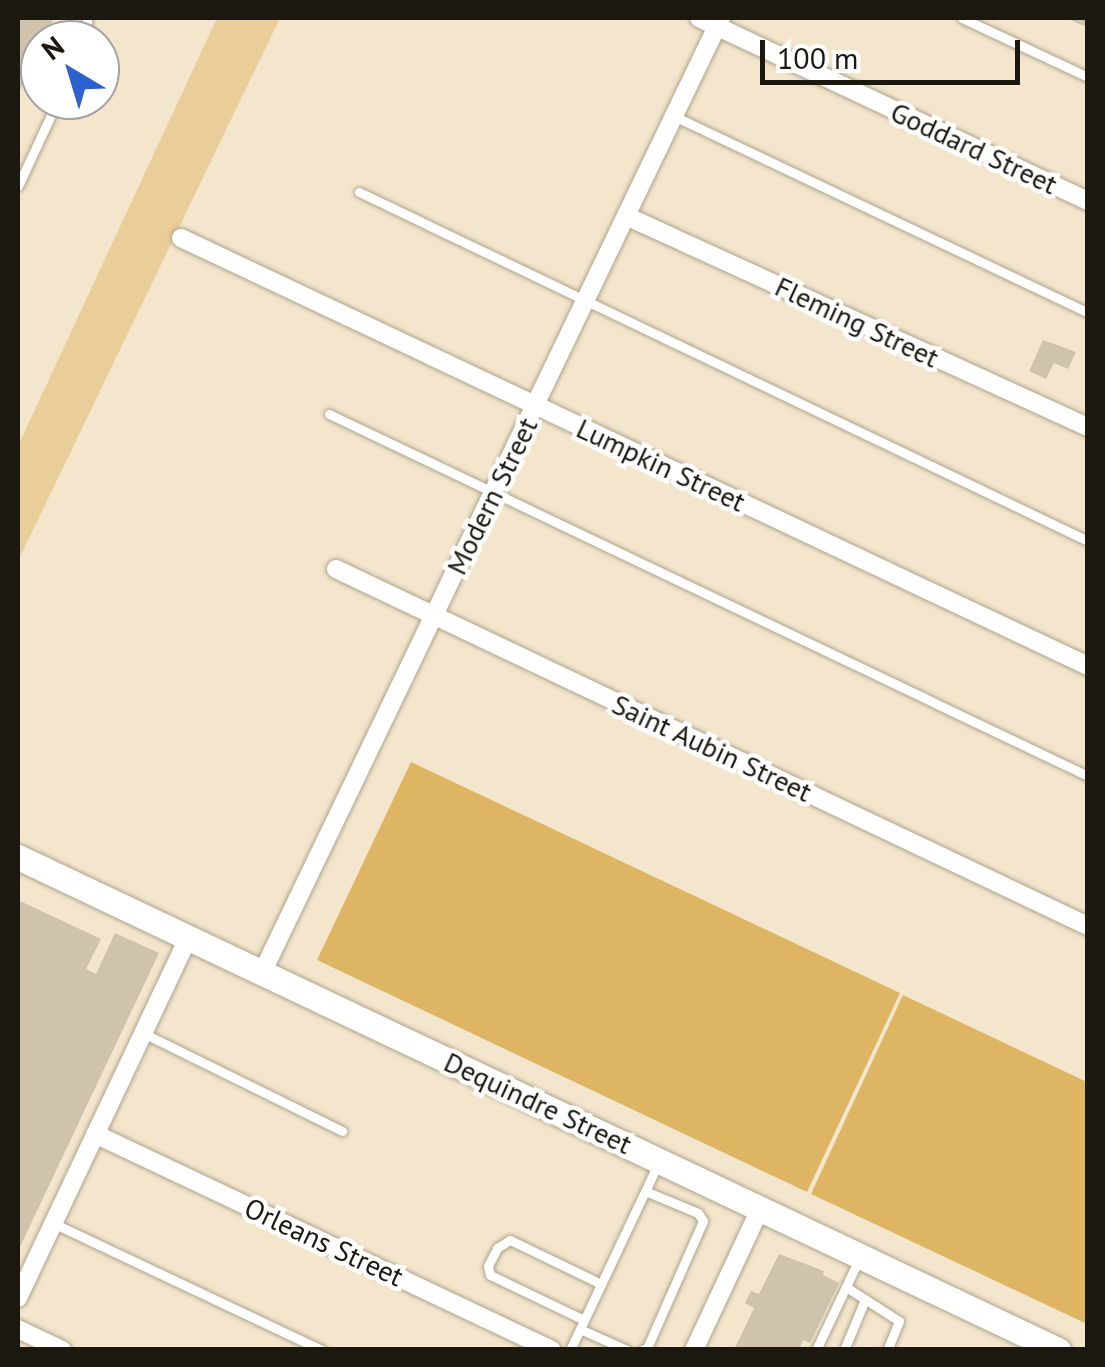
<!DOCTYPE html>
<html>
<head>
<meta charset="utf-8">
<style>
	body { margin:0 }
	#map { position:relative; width:1105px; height:1367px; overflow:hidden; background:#f3e6cd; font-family:"PT Sans",sans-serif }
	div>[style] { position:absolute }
	.green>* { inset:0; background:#eace99 }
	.water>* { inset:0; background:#ddb563 }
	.building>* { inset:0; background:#d0c3ac }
	.roads { filter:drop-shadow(0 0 2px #b0a38c) drop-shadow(0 0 2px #b0a38c) }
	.lane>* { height:9px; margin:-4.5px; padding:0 4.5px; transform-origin:4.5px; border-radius:4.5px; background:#fff }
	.street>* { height:18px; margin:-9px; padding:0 9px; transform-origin:9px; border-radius:9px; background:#fff }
	.secondary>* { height:25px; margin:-12.5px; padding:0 12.5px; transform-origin:12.5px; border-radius:12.5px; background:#fff }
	span { translate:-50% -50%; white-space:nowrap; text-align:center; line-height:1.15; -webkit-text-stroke:9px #fff; paint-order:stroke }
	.street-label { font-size:28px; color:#1c180f }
	.frame { position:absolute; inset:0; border:20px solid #1c180f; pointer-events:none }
	.north { position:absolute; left:20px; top:20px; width:100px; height:100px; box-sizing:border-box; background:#fff; border:2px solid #a4a39f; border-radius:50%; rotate:322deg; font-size:28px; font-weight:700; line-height:40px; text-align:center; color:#1c180f }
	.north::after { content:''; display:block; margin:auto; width:35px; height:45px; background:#2e60ce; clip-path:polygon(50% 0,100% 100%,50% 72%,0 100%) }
	.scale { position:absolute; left:760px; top:40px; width:260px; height:45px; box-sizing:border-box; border:5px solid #1c180f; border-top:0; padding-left:12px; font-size:30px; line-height:35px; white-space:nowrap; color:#1c180f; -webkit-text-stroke:8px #fff; paint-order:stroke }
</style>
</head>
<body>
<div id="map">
	<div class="green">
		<i style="clip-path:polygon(217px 18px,280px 18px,18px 561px,18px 446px)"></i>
	</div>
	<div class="water">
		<i style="clip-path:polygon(411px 762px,900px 993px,807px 1192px,317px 960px)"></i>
		<i style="clip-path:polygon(903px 995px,1087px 1082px,1087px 1324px,811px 1194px)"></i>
	</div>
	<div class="building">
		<i style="clip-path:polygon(18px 18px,54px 18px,18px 94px)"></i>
		<i style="clip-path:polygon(1066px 18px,1088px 18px,1088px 20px,1084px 26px)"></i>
		<i style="clip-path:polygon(1043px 340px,1076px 352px,1068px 369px,1054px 363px,1046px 379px,1029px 371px)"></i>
		<i style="clip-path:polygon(18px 900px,101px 939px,86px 969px,96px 974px,115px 933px,159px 953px,18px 1251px)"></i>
		<i style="clip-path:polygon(779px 1254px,824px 1271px,823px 1275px,839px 1283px,810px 1343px,803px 1340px,799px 1350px,734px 1350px,754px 1308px,745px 1303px,751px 1291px,759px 1294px)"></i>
	</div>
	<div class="roads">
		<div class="lane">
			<i style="left:962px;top:18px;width:139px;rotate:25.1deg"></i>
			<i style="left:86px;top:40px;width:22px;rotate:-87deg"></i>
			<i style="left:674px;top:116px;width:458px;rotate:25.4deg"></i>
			<i style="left:18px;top:186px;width:95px;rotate:-65.1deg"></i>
			<i style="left:359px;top:192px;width:808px;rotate:25.58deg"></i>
			<i style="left:329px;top:414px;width:841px;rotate:25.5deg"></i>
			<i style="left:143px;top:1033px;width:222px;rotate:26.2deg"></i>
			<i style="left:53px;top:1223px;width:297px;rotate:25.3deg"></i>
			<i style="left:846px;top:1287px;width:63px;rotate:32.7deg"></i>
			<i style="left:899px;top:1321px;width:31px;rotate:112deg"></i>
			<i style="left:584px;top:1320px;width:104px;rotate:-154.4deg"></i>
			<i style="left:490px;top:1275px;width:9px;rotate:-103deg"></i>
			<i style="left:488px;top:1266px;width:20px;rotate:-63deg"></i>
			<i style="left:497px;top:1248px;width:15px;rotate:-32deg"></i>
			<i style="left:510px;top:1240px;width:101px;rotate:25.8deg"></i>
			<i style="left:580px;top:1329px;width:51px;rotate:24.1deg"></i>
			<i style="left:570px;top:1350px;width:208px;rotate:-64.7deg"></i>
			<i style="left:642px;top:1350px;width:5px;rotate:-22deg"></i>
			<i style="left:647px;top:1348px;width:139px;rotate:-66.2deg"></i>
			<i style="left:703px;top:1221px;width:9px;rotate:-122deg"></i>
			<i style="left:698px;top:1213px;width:57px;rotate:-157.5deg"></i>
			<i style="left:816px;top:1350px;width:103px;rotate:-64.7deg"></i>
			<i style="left:844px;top:1350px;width:52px;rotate:-67.4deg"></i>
		</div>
		<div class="street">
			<i style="left:699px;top:18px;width:430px;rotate:25.2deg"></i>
			<i style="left:626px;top:216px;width:508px;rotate:24.55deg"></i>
			<i style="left:181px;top:238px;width:1003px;rotate:25.26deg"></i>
			<i style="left:336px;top:569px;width:832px;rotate:25.4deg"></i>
			<i style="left:262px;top:973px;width:1060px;rotate:-64.33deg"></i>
			<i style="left:95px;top:1134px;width:505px;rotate:25.3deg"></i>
			<i style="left:18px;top:1298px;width:398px;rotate:-64.7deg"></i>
			<i style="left:18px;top:1329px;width:49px;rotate:25.5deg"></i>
			<i style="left:694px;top:1350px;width:156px;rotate:-64.9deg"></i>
		</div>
		<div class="secondary">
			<i style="left:18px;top:857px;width:1151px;rotate:25.36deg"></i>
		</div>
	</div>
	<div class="street-label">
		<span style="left:974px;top:148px;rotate:25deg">Goddard Street</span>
		<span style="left:857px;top:322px;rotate:25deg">Fleming Street</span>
		<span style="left:661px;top:465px;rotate:25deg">Lumpkin Street</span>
		<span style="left:492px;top:496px;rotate:-64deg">Modern Street</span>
		<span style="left:712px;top:748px;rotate:25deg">Saint Aubin Street</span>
		<span style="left:538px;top:1103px;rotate:25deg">Dequindre Street</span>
		<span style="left:324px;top:1242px;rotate:25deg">Orleans Street</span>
	</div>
	<div class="frame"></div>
	<div class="north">N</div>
	<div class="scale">100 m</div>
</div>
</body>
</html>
